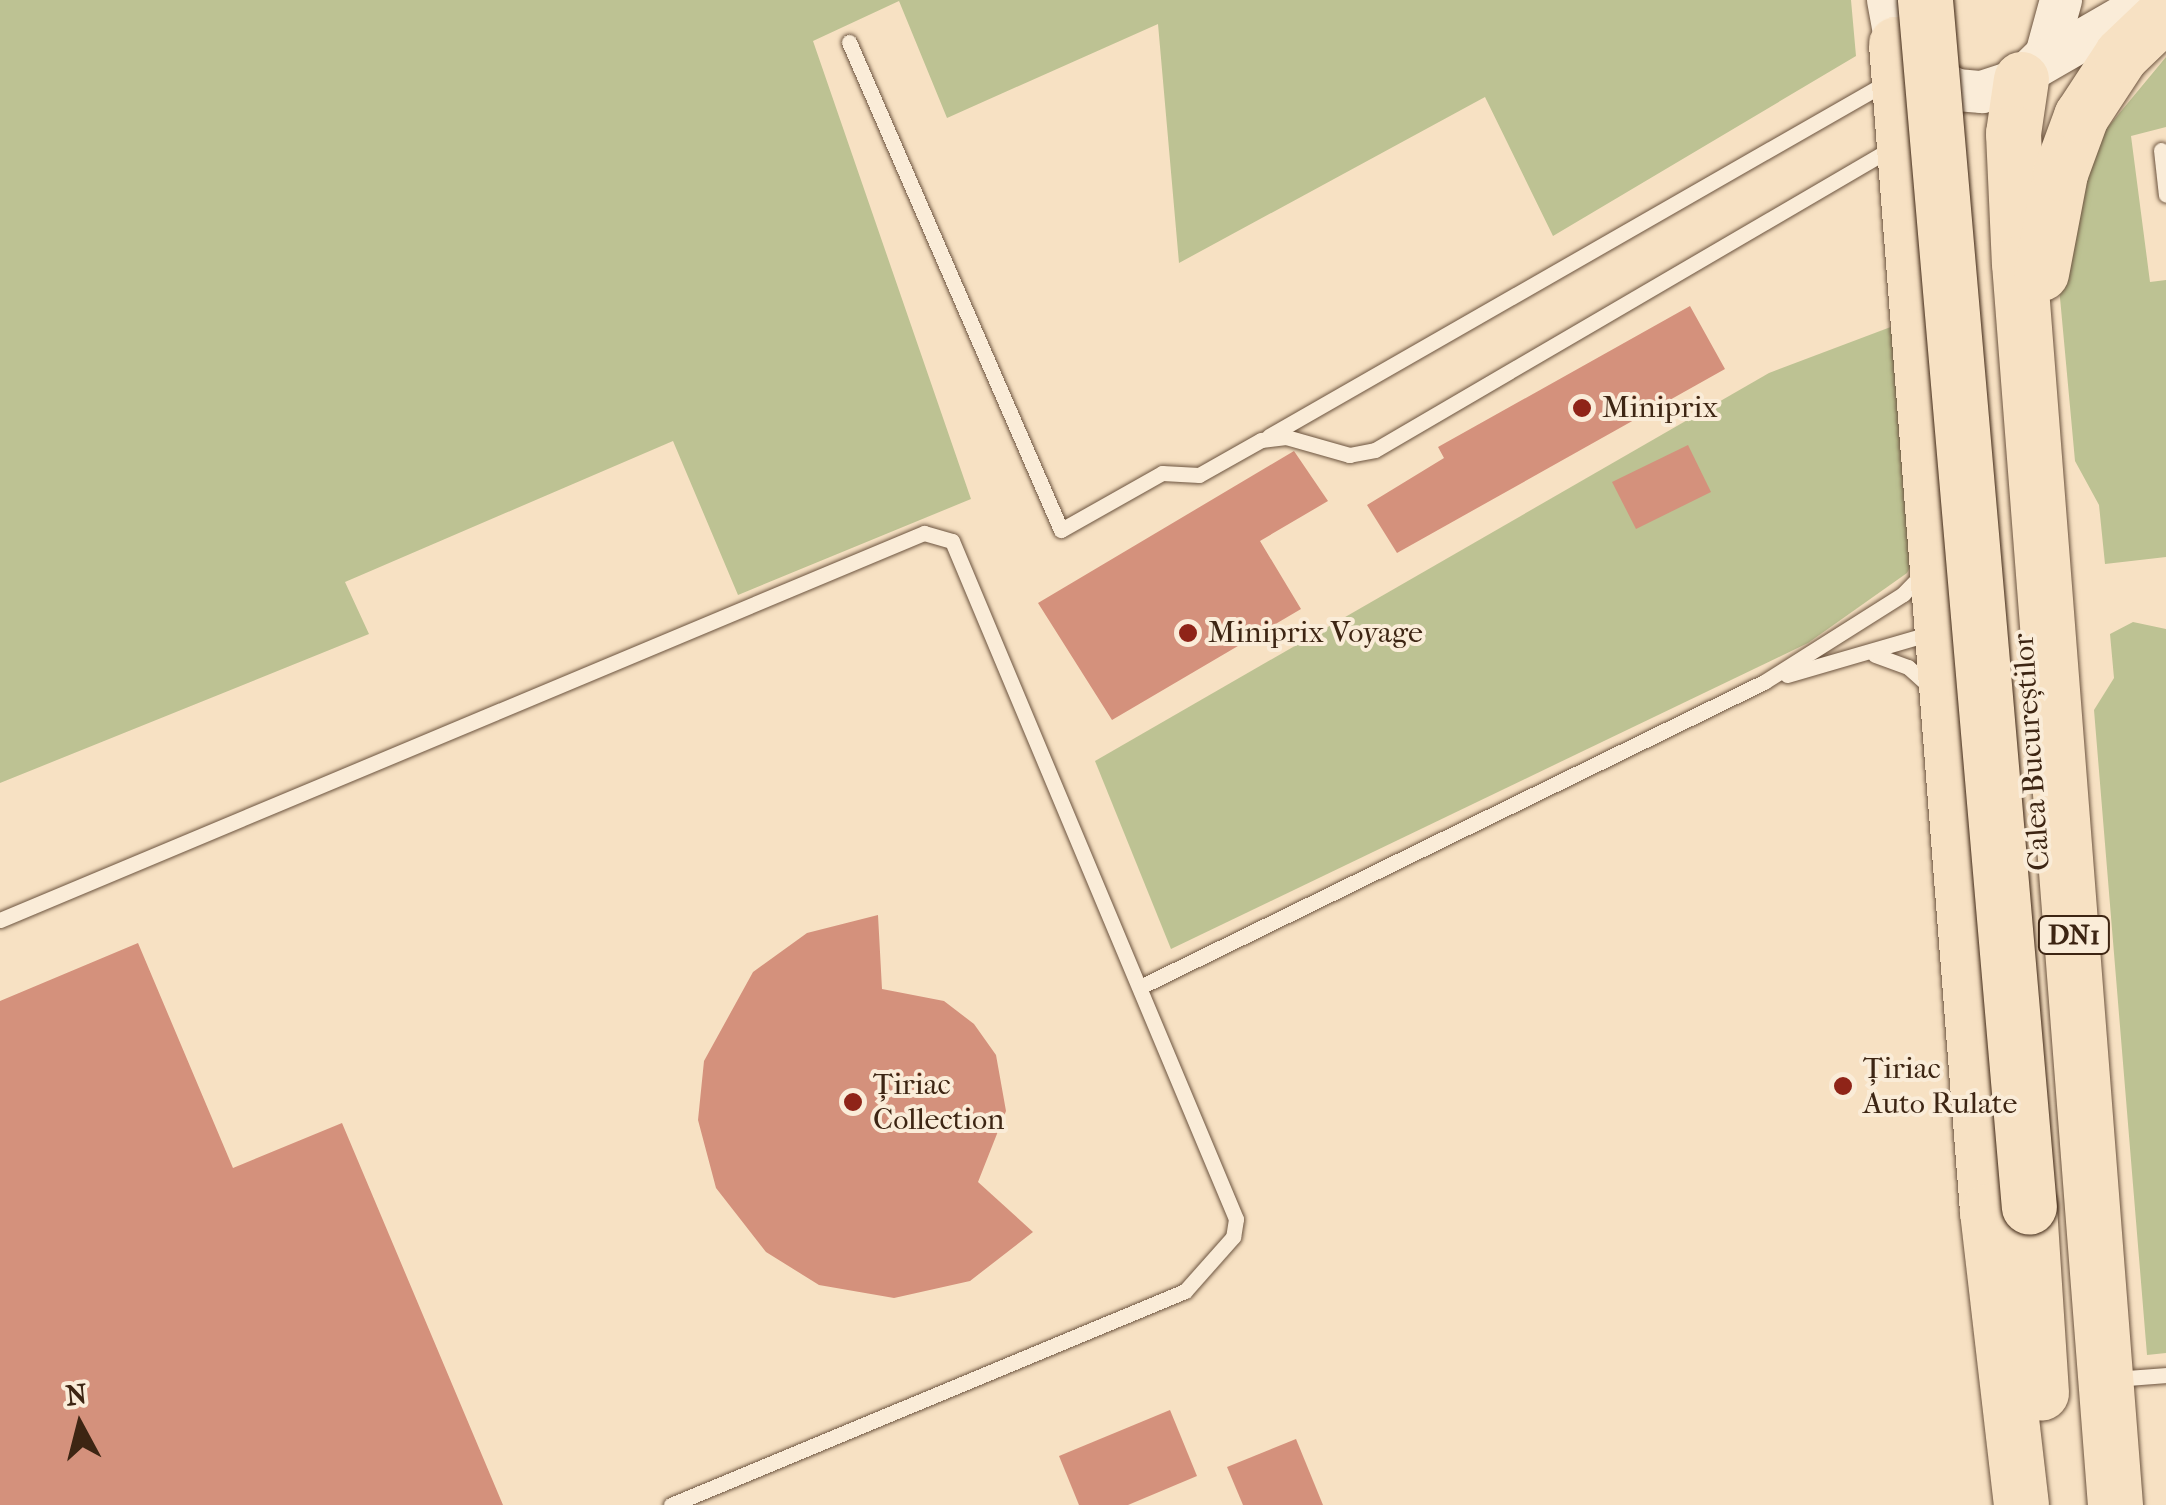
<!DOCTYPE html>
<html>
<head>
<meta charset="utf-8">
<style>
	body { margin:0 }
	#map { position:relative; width:2166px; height:1505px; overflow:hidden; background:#f7e1c3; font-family:"IM FELL French Canon",serif }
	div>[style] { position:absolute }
	.green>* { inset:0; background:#bdc293 }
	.building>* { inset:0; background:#d4917c }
	.roads { filter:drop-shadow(0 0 2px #6c543f) drop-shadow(0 0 2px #6c543f) }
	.lane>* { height:15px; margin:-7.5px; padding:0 7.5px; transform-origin:7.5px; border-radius:7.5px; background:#faecd8 }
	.secondary>* { height:42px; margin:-21px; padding:0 21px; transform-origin:21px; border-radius:21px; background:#faecd8 }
	.highway>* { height:55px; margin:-27.5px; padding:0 27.5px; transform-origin:27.5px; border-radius:27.5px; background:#f7e1c3 }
	.bridges { filter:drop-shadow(0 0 2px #3d2513) drop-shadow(0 0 2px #3d2513) }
	.highway-bridge>* { height:55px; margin:-27.5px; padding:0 27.5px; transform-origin:27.5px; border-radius:27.5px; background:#f7e1c3 }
	.dots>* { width:28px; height:28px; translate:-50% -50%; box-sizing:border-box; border:5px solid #faecd8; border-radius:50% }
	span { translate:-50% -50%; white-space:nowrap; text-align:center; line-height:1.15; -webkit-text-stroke:8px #faecd8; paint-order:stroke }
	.shield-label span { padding:2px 8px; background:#faecd8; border:2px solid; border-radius:8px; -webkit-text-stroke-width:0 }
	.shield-label { font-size:28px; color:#3d2513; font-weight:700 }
	.poi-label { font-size:30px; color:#3d2513 }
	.left { translate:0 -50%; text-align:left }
	.street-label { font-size:30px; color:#3d2513 }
	.north { position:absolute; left:30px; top:1375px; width:100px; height:100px; -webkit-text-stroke:8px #faecd8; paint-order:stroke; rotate:353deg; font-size:28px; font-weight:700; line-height:40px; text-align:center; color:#3d2513 }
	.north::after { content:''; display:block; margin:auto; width:35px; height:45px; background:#3d2513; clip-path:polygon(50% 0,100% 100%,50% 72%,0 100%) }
</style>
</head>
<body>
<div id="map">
	<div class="green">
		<i style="clip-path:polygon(0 0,1851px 0,1856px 56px,1553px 236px,1485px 97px,1179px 263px,1158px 24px,947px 118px,899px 1px,813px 41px,971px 499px,738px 595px,673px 441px,345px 582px,369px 634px,0 783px)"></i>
		<i style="clip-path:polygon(2166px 57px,2166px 127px,2131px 136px,2150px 282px,2166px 280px,2166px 557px,2105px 564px,2099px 505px,2075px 461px,2058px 276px,2098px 139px)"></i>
		<i style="clip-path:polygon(1896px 325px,1922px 544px,1907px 573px,1808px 643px,1171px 949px,1095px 761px,1769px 373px)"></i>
		<i style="clip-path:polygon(2133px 622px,2166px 629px,2166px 1353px,2147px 1355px,2094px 710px,2114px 678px,2110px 634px)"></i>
	</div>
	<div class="building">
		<i style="clip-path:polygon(1690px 306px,1725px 369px,1397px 553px,1367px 505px,1444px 458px,1438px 447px)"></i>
		<i style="clip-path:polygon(1688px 445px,1711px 492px,1636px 529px,1612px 482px)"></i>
		<i style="clip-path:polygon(1294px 451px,1328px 501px,1260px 541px,1301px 609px,1112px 720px,1038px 603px)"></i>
		<i style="clip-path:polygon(878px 915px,882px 989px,944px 1001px,974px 1024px,996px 1055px,1006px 1111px,978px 1182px,1033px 1232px,970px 1281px,894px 1298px,819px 1285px,766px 1252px,716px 1188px,698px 1120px,704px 1061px,753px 972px,807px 933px)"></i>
		<i style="clip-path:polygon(138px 943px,233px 1168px,342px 1123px,503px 1505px,0 1505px,0 1001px)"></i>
		<i style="clip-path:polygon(1170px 1410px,1197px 1476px,1128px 1505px,1079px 1505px,1059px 1456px)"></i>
		<i style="clip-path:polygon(1296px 1439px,1323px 1505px,1243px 1505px,1227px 1467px)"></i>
	</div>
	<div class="roads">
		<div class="lane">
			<i style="left:849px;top:42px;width:532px;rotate:66.52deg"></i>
			<i style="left:1061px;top:530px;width:116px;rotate:-29.4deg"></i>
			<i style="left:1162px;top:473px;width:37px;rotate:3deg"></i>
			<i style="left:1199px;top:475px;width:71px;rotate:-29.4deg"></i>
			<i style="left:1261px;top:440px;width:25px;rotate:-7deg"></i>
			<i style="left:1286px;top:437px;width:66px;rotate:15.9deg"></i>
			<i style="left:1349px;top:455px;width:26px;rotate:-11deg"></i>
			<i style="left:1375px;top:450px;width:599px;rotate:-30.29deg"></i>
			<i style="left:2161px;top:150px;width:45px;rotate:83.7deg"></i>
			<i style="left:1269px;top:436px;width:712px;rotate:-29.8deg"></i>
			<i style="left:1875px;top:655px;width:35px;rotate:20deg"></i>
			<i style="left:1908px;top:667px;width:31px;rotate:42deg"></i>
			<i style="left:1787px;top:675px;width:151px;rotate:-16.2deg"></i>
			<i style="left:0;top:920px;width:1002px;rotate:-22.73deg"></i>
			<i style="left:924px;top:533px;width:29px;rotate:16deg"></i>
			<i style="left:952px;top:541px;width:735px;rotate:67.27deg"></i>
			<i style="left:1236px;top:1219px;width:18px;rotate:99deg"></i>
			<i style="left:1233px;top:1237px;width:72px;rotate:131.6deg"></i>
			<i style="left:1185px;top:1291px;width:557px;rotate:157.4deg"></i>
			<i style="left:1140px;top:987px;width:695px;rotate:-26.05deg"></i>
			<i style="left:1764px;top:682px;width:165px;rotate:-32.3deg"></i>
			<i style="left:1903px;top:594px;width:28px;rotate:-46deg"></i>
			<i style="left:2115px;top:1379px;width:51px;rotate:-4.5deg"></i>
		</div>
		<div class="secondary">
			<i style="left:1888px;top:0;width:45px;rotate:79.7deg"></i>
			<i style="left:1896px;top:44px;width:31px;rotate:52deg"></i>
			<i style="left:1915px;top:68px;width:47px;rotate:27.6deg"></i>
			<i style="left:1957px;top:90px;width:25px;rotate:5deg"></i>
			<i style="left:1982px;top:92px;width:41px;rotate:-18.4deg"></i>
			<i style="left:2021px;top:79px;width:35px;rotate:-44deg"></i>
			<i style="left:2046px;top:55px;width:57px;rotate:-74.7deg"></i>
			<i style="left:2034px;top:68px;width:136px;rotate:-30deg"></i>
		</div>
		<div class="highway">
			<i style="left:1896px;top:44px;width:1171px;rotate:85.54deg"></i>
			<i style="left:1987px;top:1211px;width:296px;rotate:83.4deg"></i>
			<i style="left:2021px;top:79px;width:55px;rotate:98.4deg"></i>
			<i style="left:2013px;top:133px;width:130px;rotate:87.4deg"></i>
			<i style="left:2019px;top:263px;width:1246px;rotate:85.58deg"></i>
			<i style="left:2041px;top:273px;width:102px;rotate:-79.2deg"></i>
			<i style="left:2060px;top:173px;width:61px;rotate:-69.8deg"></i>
			<i style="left:2081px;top:116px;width:73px;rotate:-56.7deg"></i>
			<i style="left:2121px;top:55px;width:62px;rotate:-43.7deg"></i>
			<i style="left:2029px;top:1207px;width:186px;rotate:86.3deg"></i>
		</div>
	</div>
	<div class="bridges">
		<div class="highway-bridge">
			<i style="left:1925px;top:0;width:1211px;rotate:85.08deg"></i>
		</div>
	</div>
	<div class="dots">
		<i style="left:1582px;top:408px;background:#8f2418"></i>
		<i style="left:1188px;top:633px;background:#8f2418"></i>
		<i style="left:1843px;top:1086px;background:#8f2418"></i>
		<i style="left:853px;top:1102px;background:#8f2418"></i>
	</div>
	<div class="shield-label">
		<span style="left:2074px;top:935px">DN1</span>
	</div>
	<div class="poi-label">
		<span class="left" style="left:1602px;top:408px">Miniprix</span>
		<span class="left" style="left:1208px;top:633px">Miniprix Voyage</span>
		<span class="left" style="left:1863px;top:1086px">Țiriac<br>Auto Rulate</span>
		<span class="left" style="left:873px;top:1102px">Țiriac<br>Collection</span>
	</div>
	<div class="street-label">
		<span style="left:2032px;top:752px;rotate:-94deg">Calea Bucureștilor</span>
	</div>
	<div class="north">N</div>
</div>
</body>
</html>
